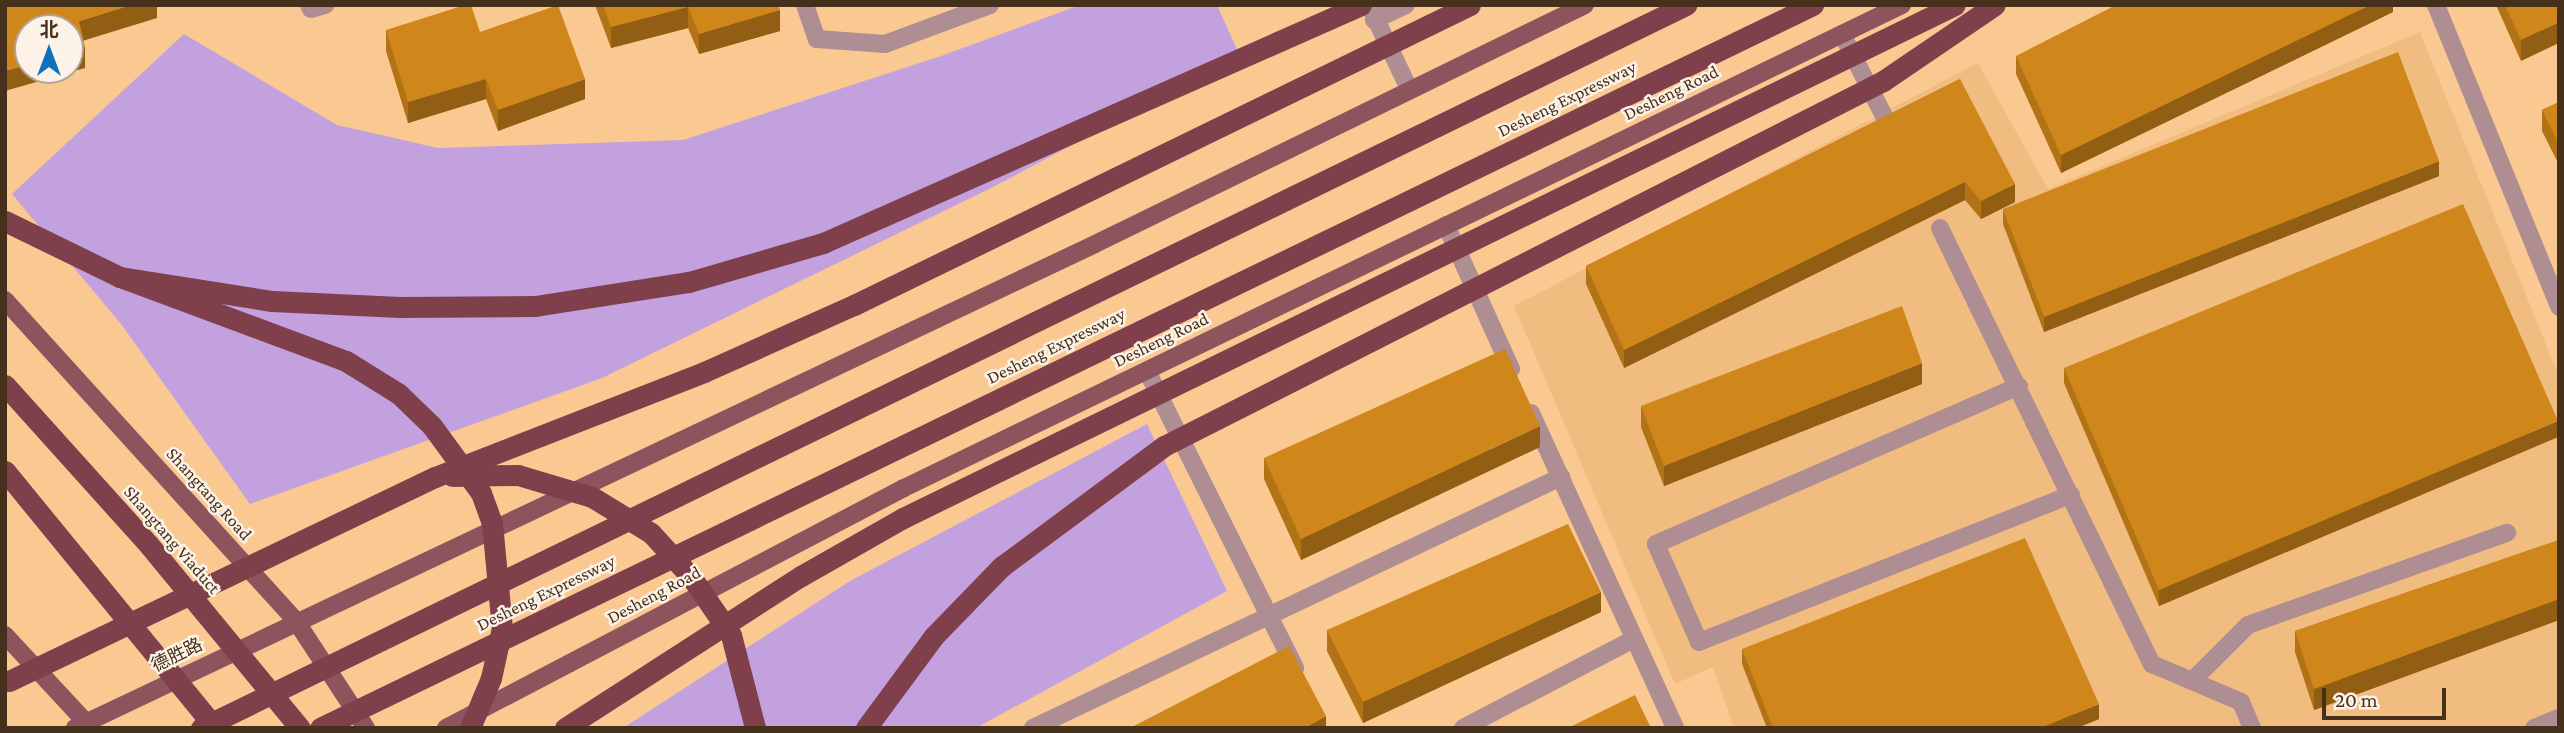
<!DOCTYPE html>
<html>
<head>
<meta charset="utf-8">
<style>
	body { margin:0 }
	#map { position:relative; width:2564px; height:733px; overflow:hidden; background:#fac992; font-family:"Crimson Pro","Noto Sans SC",serif }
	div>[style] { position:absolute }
	.built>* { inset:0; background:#f1bc7f }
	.green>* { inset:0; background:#c2a1de }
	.minor>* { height:18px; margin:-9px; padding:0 9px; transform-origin:9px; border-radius:9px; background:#af8e93 }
	.major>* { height:18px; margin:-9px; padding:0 9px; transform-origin:9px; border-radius:9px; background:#8d545e }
	.highway>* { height:21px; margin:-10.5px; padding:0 10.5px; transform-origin:10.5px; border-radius:10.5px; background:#7f3f4b }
	.highway-bridge>* { height:21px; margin:-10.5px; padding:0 10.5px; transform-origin:10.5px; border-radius:10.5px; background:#7f3f4b }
	.wall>* { inset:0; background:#b27317 }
	.shaded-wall>* { inset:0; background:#915e13 }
	.building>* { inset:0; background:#cf861b }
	span { translate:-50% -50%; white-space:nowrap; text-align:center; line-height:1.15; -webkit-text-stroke:5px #fcf2e7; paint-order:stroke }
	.street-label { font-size:18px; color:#45311b }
	.frame { position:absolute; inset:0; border:7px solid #45311b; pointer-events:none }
	.north { position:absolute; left:14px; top:14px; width:70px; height:70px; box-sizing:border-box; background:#fcf2e7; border:2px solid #b3a595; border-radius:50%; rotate:0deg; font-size:19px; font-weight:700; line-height:28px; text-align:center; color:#45311b }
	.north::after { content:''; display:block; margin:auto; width:24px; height:32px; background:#0e71bd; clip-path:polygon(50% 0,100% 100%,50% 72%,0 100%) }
	.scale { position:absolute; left:2322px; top:688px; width:124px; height:32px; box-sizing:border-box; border:4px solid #45311b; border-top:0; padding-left:9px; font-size:21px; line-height:24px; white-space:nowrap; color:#45311b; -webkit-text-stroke:5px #fcf2e7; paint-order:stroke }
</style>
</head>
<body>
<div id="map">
	<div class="built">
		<i style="clip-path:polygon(2420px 32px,2559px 377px,2559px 728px,1734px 728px,1713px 667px,1675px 684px,1514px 306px,1978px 63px,2048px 189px)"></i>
	</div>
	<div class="green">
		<i style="clip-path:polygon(1080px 5px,1217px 5px,1240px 56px,993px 187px,602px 378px,250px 504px,121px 324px,12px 194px,184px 34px,337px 125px,438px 148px,683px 140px,941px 56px)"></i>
		<i style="clip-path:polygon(1147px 424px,1227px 591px,976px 728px,623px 728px,850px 581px)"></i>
	</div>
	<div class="minor">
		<i style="left:309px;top:5px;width:4px;rotate:63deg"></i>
		<i style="left:311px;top:9px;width:15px;rotate:-16deg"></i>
		<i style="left:805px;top:5px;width:36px;rotate:71deg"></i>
		<i style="left:817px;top:39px;width:68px;rotate:4.2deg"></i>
		<i style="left:885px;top:44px;width:112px;rotate:-20.4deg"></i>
		<i style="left:1369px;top:5px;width:93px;rotate:64.5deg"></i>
		<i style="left:2436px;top:5px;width:326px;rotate:67.8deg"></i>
		<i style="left:1374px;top:20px;width:35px;rotate:-25deg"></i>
		<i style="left:1842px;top:34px;width:97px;rotate:62.9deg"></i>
		<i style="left:1446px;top:225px;width:158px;rotate:65.7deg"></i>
		<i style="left:1940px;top:228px;width:485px;rotate:64.1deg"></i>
		<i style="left:2152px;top:664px;width:97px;rotate:23.1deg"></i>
		<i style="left:2241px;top:702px;width:28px;rotate:67deg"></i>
		<i style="left:1147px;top:371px;width:332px;rotate:63.5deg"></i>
		<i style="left:2019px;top:386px;width:396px;rotate:156.5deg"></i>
		<i style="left:1656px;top:544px;width:107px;rotate:66.3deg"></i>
		<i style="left:1699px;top:642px;width:400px;rotate:-21.6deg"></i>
		<i style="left:1531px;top:413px;width:346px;rotate:65.4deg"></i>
		<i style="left:2193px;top:680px;width:78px;rotate:-45deg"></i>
		<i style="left:2248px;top:625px;width:275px;rotate:-19.6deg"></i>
		<i style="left:1033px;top:728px;width:585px;rotate:-25.43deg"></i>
		<i style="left:1463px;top:728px;width:193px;rotate:-27.5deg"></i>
		<i style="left:2534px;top:728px;width:27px;rotate:-22deg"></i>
	</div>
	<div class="major">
		<i style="left:5px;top:300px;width:433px;rotate:47.8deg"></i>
		<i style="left:296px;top:621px;width:128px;rotate:56.8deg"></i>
		<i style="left:5px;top:635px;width:127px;rotate:47.2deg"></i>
		<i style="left:75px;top:728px;width:1129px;rotate:-25.38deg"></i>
		<i style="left:1095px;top:244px;width:545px;rotate:-26deg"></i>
		<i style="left:446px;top:728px;width:517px;rotate:-27.66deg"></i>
		<i style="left:904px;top:488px;width:1109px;rotate:-25.83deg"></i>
	</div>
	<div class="highway">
		<i style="left:5px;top:221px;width:128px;rotate:26deg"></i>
		<i style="left:120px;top:277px;width:241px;rotate:20.4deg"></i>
		<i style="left:120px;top:277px;width:154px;rotate:9deg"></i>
		<i style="left:272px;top:301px;width:128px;rotate:2.7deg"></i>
		<i style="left:400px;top:307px;width:135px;rotate:-0.4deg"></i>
		<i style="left:535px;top:306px;width:156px;rotate:-8.9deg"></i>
		<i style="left:689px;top:282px;width:140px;rotate:-16.2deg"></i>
		<i style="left:823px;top:243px;width:588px;rotate:-23.86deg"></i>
		<i style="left:866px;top:728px;width:114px;rotate:-53.5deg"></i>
		<i style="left:934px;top:636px;width:96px;rotate:-45.8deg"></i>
		<i style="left:1001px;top:567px;width:203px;rotate:-36.6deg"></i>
	</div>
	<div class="highway-bridge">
		<i style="left:346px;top:361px;width:62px;rotate:31.9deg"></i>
		<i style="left:399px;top:394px;width:46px;rotate:44.1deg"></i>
		<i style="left:432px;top:426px;width:83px;rotate:53.8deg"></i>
		<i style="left:481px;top:493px;width:32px;rotate:70deg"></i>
		<i style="left:492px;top:523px;width:105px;rotate:84.6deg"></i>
		<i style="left:502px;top:628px;width:51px;rotate:102.4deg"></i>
		<i style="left:491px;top:678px;width:54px;rotate:112.8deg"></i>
		<i style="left:5px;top:385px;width:215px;rotate:48deg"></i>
		<i style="left:149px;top:545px;width:237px;rotate:50.5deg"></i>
		<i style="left:1164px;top:446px;width:806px;rotate:-26.91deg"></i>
		<i style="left:1883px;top:81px;width:135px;rotate:-34.2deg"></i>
		<i style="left:5px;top:471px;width:332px;rotate:50.7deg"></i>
		<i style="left:452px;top:476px;width:66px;rotate:-0.9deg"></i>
		<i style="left:518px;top:475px;width:77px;rotate:16.6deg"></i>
		<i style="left:592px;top:497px;width:69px;rotate:31.4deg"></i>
		<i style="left:651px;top:533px;width:61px;rotate:47.7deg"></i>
		<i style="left:692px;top:578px;width:69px;rotate:55.6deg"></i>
		<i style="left:731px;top:635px;width:96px;rotate:75.5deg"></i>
		<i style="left:9px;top:681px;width:472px;rotate:-25.6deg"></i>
		<i style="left:435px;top:477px;width:289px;rotate:-21.3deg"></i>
		<i style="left:704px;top:372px;width:164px;rotate:-24.1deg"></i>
		<i style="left:854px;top:305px;width:685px;rotate:-25.97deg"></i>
		<i style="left:201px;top:728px;width:1652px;rotate:-25.96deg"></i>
		<i style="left:320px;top:728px;width:1659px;rotate:-25.84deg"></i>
		<i style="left:565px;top:728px;width:281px;rotate:-32.8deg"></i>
		<i style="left:801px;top:576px;width:117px;rotate:-29.6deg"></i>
		<i style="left:903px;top:518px;width:1170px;rotate:-26deg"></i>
	</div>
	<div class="wall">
		<i style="clip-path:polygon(595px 5px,778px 5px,780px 31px,699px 54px,688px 28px,611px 48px)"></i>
		<i style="clip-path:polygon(2393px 5px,2393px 12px,2061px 173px,2016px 74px,2016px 56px)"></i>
		<i style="clip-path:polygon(2496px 5px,2559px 5px,2521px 61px)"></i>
		<i style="clip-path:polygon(386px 30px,480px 32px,585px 99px,498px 131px,486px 99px,408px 123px,386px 51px)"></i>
		<i style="clip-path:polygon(1960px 79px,2015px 202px,1981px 219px,1965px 200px,1624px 368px,1586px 284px,1586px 266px)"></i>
		<i style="clip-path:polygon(2559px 102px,2559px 165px,2542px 131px,2542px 110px)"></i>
		<i style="clip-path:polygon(2439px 176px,2044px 332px,2003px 224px,2003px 209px)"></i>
		<i style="clip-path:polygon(2064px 368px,2558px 437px,2159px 606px,2064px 383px)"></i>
		<i style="clip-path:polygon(1922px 384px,1664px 486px,1641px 427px,1641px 406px)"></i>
		<i style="clip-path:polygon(1540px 447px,1301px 560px,1264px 479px,1264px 458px)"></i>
		<i style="clip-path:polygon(2559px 540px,2559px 620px,2314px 710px,2295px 652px,2295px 631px)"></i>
		<i style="clip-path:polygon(1601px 612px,1363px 723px,1327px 651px,1327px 630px)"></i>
		<i style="clip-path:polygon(1742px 649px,2099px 719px,2077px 728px,1767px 728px,1742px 664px)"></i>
	</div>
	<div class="shaded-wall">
		<i style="clip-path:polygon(131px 5px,157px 5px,157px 18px,79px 42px,79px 21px)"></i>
		<i style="clip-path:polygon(2370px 5px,2393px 5px,2393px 12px,2061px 173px,2061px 155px)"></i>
		<i style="clip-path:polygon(688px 7px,688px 28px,611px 48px,611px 27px)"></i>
		<i style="clip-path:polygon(780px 10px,780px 31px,699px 54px,699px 34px)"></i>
		<i style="clip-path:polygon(2559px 22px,2559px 43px,2521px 61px,2521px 40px)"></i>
		<i style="clip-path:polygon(85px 47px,85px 68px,5px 91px,5px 71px,28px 64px,28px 70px,70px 70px,70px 52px)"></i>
		<i style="clip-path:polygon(486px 79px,486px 99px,408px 123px,408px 102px)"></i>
		<i style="clip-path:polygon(585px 79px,585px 99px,498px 131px,498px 110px)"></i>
		<i style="clip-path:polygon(2439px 161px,2439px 176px,2044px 332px,2044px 317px)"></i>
		<i style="clip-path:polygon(1965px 182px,1965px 200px,1624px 368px,1624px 350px)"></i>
		<i style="clip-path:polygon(2015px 184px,2015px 202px,1981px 219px,1981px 201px)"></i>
		<i style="clip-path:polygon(1922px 363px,1922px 384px,1664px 486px,1664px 466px)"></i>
		<i style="clip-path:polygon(2558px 421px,2558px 437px,2159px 606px,2159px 590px)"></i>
		<i style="clip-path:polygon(1540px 426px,1540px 447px,1301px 560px,1301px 539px)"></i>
		<i style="clip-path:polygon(1601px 592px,1601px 612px,1363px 723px,1363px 702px)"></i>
		<i style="clip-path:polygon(2559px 599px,2559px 620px,2314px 710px,2314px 689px)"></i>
		<i style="clip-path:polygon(2099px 704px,2099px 719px,2077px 728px,2040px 728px)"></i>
		<i style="clip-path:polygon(1326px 716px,1326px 728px,1304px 728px)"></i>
	</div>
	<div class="building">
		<i style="clip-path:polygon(5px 5px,131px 5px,79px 21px,85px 47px,70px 52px,70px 28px,28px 28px,28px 64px,5px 71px)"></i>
		<i style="clip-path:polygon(465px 5px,471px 5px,480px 32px,558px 5px,585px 79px,498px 110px,486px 79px,408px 102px,386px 30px)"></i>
		<i style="clip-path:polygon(603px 5px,778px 5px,780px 10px,699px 34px,688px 7px,611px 27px)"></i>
		<i style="clip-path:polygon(2116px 5px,2370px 5px,2061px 155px,2016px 56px)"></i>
		<i style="clip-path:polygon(2505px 5px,2559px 5px,2559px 22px,2521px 40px)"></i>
		<i style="clip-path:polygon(2398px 52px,2439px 161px,2044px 317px,2003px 209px)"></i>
		<i style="clip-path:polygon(1960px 79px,2015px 184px,1981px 201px,1965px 182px,1624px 350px,1586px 266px)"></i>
		<i style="clip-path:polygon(2559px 102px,2559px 144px,2542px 110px)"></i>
		<i style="clip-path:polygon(2463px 204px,2558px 421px,2159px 590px,2064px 368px)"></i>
		<i style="clip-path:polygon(1902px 306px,1922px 363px,1664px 466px,1641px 406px)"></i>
		<i style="clip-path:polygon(1505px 349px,1540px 426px,1301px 539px,1264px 458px)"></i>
		<i style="clip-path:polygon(1568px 524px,1601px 592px,1363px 702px,1327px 630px)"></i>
		<i style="clip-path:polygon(2025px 538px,2099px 704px,2040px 728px,1773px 728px,1742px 649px)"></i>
		<i style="clip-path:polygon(2559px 540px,2559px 599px,2314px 689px,2295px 631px)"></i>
		<i style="clip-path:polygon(1289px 646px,1326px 716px,1304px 728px,1130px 728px)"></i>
		<i style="clip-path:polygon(1635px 695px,1651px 728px,1568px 728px)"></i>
	</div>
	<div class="street-label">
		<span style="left:1671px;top:93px;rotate:-26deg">Desheng Road</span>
		<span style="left:1567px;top:99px;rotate:-26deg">Desheng Expressway</span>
		<span style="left:1161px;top:340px;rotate:-26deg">Desheng Road</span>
		<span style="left:1056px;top:346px;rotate:-26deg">Desheng Expressway</span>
		<span style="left:209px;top:494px;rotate:48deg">Shangtang Road</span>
		<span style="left:172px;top:540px;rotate:49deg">Shangtang Viaduct</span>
		<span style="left:546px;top:593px;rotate:-26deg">Desheng Expressway</span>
		<span style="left:654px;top:595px;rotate:-28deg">Desheng Road</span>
		<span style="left:177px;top:655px;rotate:-26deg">德胜路</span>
	</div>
	<div class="frame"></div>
	<div class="north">北</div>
	<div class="scale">20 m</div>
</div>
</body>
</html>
